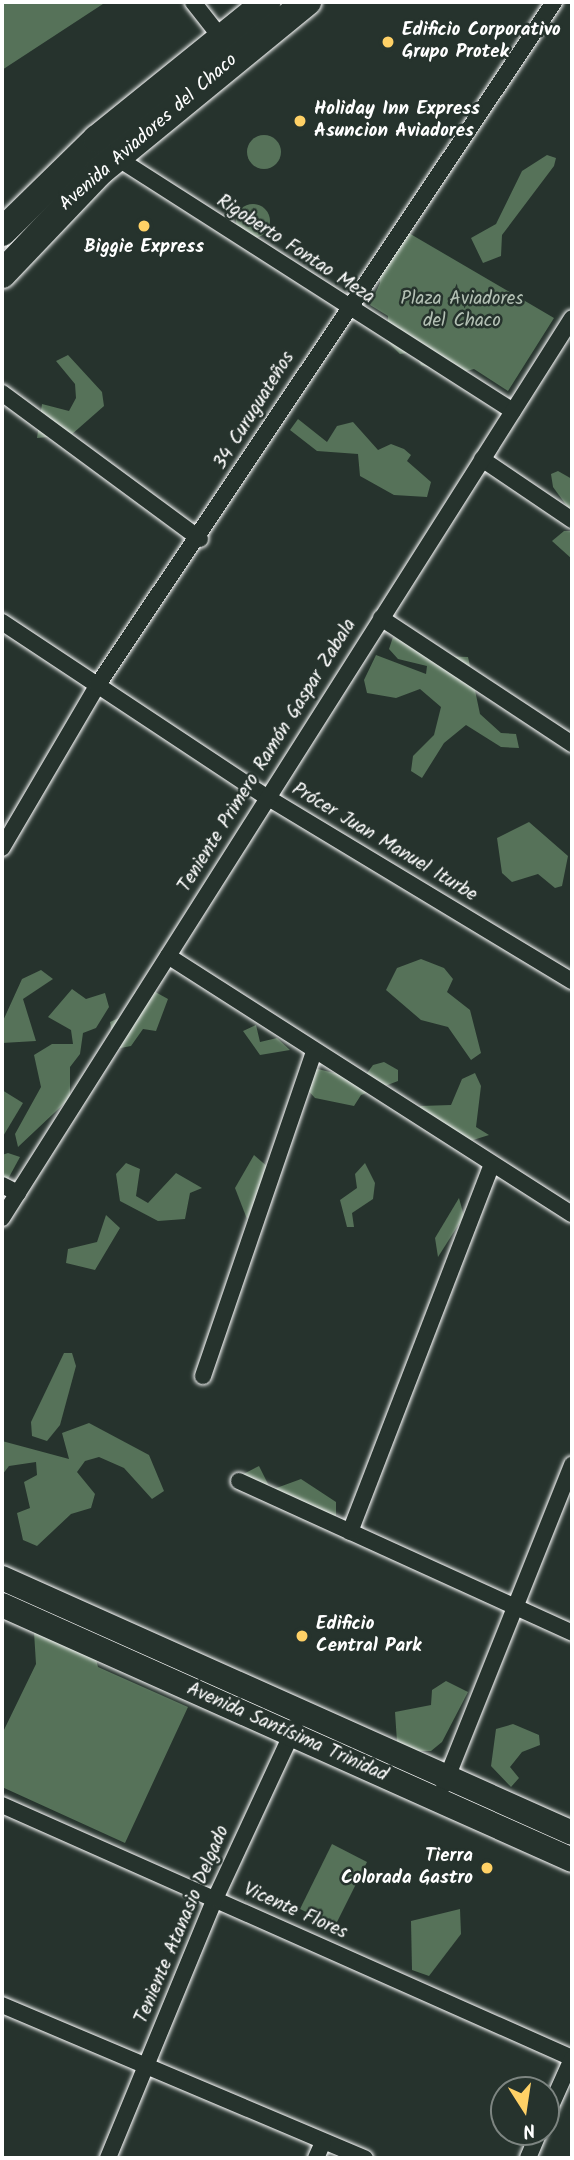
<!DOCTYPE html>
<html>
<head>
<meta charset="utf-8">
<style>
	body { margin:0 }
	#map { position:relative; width:574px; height:2160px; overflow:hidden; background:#26332d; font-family:Kalam,sans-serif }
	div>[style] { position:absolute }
	.green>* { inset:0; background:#567259 }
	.round { border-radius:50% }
	.roads { filter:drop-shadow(0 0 2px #fff) drop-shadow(0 0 2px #fff) }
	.street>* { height:16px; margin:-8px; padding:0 8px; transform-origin:8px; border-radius:8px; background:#26332d }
	.primary>* { height:24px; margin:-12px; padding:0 12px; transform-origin:12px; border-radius:12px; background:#26332d }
	.highway>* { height:28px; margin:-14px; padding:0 14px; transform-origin:14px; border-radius:14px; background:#26332d }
	.dots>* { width:19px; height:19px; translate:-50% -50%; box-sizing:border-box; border:4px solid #26332d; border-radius:50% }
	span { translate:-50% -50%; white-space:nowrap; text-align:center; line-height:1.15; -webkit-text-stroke:5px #26332d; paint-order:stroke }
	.poi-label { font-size:19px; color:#fff; font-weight:700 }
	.left { translate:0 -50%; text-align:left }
	.right { translate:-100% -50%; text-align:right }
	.street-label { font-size:19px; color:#fff }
	.park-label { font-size:19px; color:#b3c0b4 }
	.frame { position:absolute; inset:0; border:4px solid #fff; pointer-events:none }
	.north { position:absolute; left:490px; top:2076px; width:70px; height:70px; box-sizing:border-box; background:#26332d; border:2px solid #7d8581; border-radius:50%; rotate:168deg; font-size:19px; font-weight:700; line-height:28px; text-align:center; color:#fff }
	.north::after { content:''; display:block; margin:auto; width:24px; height:32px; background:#ffd166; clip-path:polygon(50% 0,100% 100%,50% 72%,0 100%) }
</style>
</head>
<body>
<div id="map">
	<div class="green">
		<i style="clip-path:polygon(2px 2px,106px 2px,2px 70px)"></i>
		<i class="round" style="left:247px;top:135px;width:34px;height:34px"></i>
		<i style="clip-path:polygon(547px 155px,556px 158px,554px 166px,502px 235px,501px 256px,483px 263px,471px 238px,496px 224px,522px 171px)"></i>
		<i class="round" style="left:236px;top:204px;width:34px;height:34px"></i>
		<i style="clip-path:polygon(407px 232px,554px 318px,508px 391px,474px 369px,451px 375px,421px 365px,414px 352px,400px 354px,387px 341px,388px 316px,370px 305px,380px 283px,379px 262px)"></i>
		<i style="clip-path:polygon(68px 355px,102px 392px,104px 406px,71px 435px,37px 438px,42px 404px,69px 411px,76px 398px,75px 384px,56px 361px)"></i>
		<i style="clip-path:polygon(298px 419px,327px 442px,337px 426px,353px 422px,378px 450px,391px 444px,404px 449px,411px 455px,407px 461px,431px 482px,427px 497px,394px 495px,360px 476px,358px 454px,317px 451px,290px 430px)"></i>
		<i style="clip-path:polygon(558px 471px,572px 479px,572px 513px,553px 487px,551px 474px)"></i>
		<i style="clip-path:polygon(564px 531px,572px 531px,572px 559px,552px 541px)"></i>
		<i style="clip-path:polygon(393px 637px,439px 656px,468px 657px,480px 714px,501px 733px,516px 734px,519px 748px,501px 747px,466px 725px,444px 743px,422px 778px,411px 771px,413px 756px,434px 735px,441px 707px,420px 689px,396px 698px,367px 693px,364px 680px,376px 655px,426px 674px,427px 666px,398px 659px,389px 649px)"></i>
		<i style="clip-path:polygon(529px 822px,568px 856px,562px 886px,555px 888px,538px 874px,512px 882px,502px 873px,497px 838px)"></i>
		<i style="clip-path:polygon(421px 959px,444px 968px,453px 979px,447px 992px,470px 1010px,481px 1053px,471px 1060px,448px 1027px,421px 1020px,386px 990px,397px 968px)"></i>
		<i style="clip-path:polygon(41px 970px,53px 979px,23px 999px,36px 1041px,2px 1043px,2px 1023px,22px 979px)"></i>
		<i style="clip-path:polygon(72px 989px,86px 999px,105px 993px,109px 1007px,96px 1028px,83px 1033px,80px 1054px,70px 1067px,70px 1098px,18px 1147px,15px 1134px,41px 1087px,34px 1055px,52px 1044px,73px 1044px,71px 1030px,48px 1017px)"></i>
		<i style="clip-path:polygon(150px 989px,168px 999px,156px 1031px,143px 1029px,131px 1046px,115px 1049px,110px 1022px,123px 1016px,135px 992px)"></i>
		<i style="clip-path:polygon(256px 1025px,260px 1042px,277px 1038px,290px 1050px,260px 1055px,243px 1031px)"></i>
		<i style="clip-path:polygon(384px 1062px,398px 1070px,398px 1081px,361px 1095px,354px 1106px,315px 1098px,302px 1084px,305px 1074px,318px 1069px,362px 1080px,373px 1065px)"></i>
		<i style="clip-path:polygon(475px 1073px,481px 1086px,476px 1127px,489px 1135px,470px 1141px,422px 1119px,420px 1106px,451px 1105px,462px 1079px)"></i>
		<i style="clip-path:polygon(2px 1090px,23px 1103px,2px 1138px)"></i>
		<i style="clip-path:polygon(8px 1153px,20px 1157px,2px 1190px,2px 1155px)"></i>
		<i style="clip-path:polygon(254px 1155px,269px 1168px,247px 1219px,235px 1188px)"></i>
		<i style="clip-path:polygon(126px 1163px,140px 1169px,136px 1196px,148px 1203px,176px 1173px,202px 1188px,190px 1193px,185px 1219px,158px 1221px,120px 1201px,116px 1174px)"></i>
		<i style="clip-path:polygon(365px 1163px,375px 1183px,373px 1199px,352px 1213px,354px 1227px,347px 1227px,340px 1200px,357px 1188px,355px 1174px)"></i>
		<i style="clip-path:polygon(459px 1198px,464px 1216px,438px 1257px,435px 1238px)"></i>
		<i style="clip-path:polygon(106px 1215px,120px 1228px,95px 1270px,66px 1263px,68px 1249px,97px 1242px)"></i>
		<i style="clip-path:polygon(64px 1353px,72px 1353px,76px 1366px,60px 1425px,47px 1441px,32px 1436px,31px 1422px)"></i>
		<i style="clip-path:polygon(89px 1423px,149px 1455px,164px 1491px,152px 1499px,124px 1468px,99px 1457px,85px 1461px,77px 1472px,95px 1494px,91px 1508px,71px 1514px,37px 1546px,23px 1540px,17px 1513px,30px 1508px,24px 1482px,37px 1475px,36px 1462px,9px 1466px,2px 1475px,2px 1441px,69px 1459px,62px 1433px)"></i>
		<i style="clip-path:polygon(259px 1466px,271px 1490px,301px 1479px,336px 1502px,336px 1517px,234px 1479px)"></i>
		<i style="clip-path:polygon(34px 1632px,94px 1651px,98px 1667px,188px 1707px,125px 1843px,2px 1787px,2px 1734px,36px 1664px)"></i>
		<i style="clip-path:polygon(446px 1681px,468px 1692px,442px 1742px,431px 1751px,409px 1751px,397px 1742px,395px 1712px,431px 1705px,432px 1690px)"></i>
		<i style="clip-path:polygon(513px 1724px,539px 1735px,540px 1745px,522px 1752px,510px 1767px,519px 1778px,511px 1787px,491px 1766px,496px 1729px)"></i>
		<i style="clip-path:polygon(332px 1844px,367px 1862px,335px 1926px,300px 1909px)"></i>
		<i style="clip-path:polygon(460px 1909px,461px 1934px,429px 1976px,412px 1970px,411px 1921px)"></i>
	</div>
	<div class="roads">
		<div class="street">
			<i style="left:193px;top:2px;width:53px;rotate:51.8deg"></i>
			<i style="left:111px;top:154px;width:477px;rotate:32.6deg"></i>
			<i style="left:2px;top:393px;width:246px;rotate:36.4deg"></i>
			<i style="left:482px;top:459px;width:109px;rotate:34.1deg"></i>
			<i style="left:381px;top:618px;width:229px;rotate:33.4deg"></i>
			<i style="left:2px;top:622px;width:315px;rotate:33.5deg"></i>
			<i style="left:265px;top:796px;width:358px;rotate:31.1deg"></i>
			<i style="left:2px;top:848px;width:188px;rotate:-59.6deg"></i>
			<i style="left:97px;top:686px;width:823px;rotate:-56.25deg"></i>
			<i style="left:168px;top:956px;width:479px;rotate:32.6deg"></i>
			<i style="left:2px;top:1185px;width:18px;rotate:27deg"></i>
			<i style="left:2px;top:1218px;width:1065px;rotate:-57.65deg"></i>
			<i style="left:203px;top:1376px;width:343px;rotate:-71.1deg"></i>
			<i style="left:239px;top:1481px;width:366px;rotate:24.5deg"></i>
			<i style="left:350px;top:1532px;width:392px;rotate:-68.9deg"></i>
			<i style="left:444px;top:1785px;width:345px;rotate:-68.2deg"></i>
			<i style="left:2px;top:1805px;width:624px;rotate:23.93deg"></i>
			<i style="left:2px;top:2005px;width:394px;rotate:22.9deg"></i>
			<i style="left:546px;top:2117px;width:64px;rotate:-65.9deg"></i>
			<i style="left:108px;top:2158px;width:280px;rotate:-67.6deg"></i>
			<i style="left:215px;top:1899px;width:190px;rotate:-65.1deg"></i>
			<i style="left:316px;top:2158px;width:17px;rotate:-66deg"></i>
			<i style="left:528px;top:2158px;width:28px;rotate:-67deg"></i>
		</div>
		<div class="primary">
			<i style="left:2px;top:1578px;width:624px;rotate:24.1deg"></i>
			<i style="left:2px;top:1605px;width:624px;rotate:24.1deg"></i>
		</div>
		<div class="highway">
			<i style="left:2px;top:232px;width:133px;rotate:-44.4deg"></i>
			<i style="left:97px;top:139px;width:218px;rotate:-38.9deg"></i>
			<i style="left:2px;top:274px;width:141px;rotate:-46.4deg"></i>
			<i style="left:99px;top:172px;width:269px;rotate:-39.3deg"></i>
		</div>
	</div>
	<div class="dots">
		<i style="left:388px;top:42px;background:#ffd166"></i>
		<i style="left:300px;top:121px;background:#ffd166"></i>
		<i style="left:144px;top:226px;background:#ffd166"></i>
		<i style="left:302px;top:1636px;background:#ffd166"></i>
		<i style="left:487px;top:1868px;background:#ffd166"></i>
	</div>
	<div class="poi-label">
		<span class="left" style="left:402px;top:42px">Edificio Corporativo<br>Grupo Protek</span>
		<span class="left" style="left:314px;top:121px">Holiday Inn Express<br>Asuncion Aviadores</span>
		<span style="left:144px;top:248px">Biggie Express</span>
		<span class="left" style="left:316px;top:1636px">Edificio<br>Central Park</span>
		<span class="right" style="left:473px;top:1868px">Tierra<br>Colorada Gastro</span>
	</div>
	<div class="street-label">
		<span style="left:149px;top:133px;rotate:-41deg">Avenida Aviadores del Chaco</span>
		<span style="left:295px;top:250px;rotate:33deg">Rigoberto Fontao Meza</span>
		<span style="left:255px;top:411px;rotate:-58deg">34 Curuguateños</span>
		<span style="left:268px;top:756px;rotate:-58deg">Teniente Primero Ramón Gaspar Zabala</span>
		<span style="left:384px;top:843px;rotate:31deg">Prócer Juan Manuel Iturbe</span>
		<span style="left:287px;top:1733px;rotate:24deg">Avenida Santísima Trinidad</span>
		<span style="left:295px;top:1912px;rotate:24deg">Vicente Flores</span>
		<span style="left:183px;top:1925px;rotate:-67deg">Teniente Atanasio Delgado</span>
	</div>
	<div class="park-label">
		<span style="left:462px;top:311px">Plaza Aviadores<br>del Chaco</span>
	</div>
	<div class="frame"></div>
	<div class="north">N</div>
</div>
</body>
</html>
